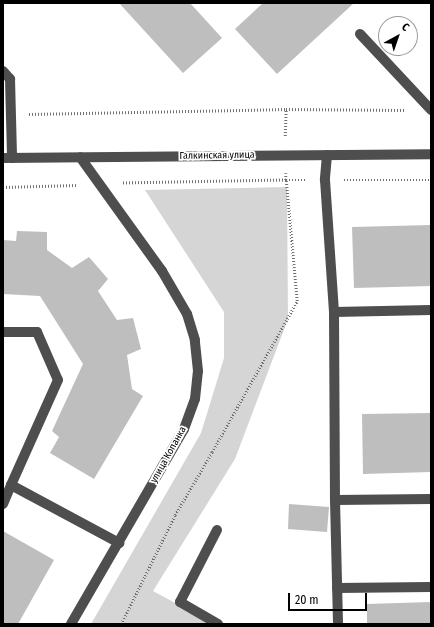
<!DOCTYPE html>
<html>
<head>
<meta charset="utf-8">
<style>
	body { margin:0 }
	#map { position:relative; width:434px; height:627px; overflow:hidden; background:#fff; font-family:"Fira Sans Condensed",sans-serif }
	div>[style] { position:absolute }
	.green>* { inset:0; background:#d5d5d5 }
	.building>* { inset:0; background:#bebebe }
	.path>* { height:2.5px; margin-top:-1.25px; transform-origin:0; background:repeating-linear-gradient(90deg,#707070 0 1px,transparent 0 3px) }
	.minor>* { height:10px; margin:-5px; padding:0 5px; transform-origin:5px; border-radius:5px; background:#4e4e4e }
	span { translate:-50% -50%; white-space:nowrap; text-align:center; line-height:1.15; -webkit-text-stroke:3.5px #fff; paint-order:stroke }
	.street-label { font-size:10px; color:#000 }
	.frame { position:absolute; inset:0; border:4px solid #000; pointer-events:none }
	.north { position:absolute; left:378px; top:16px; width:40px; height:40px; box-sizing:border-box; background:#fff; border:1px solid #999; border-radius:50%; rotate:40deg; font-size:11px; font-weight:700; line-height:16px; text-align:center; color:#000 }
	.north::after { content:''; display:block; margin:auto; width:14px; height:18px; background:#000; clip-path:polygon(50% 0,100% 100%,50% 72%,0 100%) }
	.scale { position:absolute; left:288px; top:593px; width:79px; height:18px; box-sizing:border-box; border:2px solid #000; border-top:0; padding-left:5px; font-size:12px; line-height:14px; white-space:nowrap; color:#000; -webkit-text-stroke:3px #fff; paint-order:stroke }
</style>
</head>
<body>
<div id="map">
	<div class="green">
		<i style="clip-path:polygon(287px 187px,288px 319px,235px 459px,153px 591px,214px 624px,91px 624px,201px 433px,224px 358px,224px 312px,145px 190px)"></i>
	</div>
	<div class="building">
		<i style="clip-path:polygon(119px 3px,190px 3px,222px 38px,183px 73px)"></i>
		<i style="clip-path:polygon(263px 3px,354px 3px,277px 74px,235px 29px)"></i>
		<i style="clip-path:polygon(431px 225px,431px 286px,354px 288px,352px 227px)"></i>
		<i style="clip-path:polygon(17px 231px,47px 232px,47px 250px,72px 268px,89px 257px,108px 279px,98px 291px,117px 320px,133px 318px,141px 349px,127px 355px,132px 389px,143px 396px,94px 479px,50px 453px,59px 437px,52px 431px,83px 364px,40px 296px,3px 294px,3px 240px,16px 241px)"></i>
		<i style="clip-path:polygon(431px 413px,431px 472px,363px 474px,362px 414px)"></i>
		<i style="clip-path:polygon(289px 504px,329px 507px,327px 532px,288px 529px)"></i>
		<i style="clip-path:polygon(3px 531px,54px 560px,18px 624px,3px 624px)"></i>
		<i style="clip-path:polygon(431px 602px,431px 624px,367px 624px,367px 604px)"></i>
	</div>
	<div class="path">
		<i style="left:29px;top:114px;width:257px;rotate:-1.1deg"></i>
		<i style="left:286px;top:109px;width:118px;rotate:0.5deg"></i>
		<i style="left:285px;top:136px;width:27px;rotate:-88deg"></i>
		<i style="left:286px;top:173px;width:7px;rotate:90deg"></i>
		<i style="left:286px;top:180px;width:21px"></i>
		<i style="left:344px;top:180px;width:87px"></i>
		<i style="left:3px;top:187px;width:73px;rotate:-1.6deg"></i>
		<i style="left:121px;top:624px;width:122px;rotate:-63.6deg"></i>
		<i style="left:175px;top:515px;width:73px;rotate:-59.6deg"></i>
		<i style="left:212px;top:452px;width:173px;rotate:-60.6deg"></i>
		<i style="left:297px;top:301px;width:121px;rotate:-95.2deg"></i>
		<i style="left:286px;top:180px;width:165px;rotate:179deg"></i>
	</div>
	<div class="minor">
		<i style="left:360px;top:34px;width:104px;rotate:46.9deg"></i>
		<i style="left:3px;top:71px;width:11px;rotate:49deg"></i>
		<i style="left:10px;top:79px;width:79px;rotate:88.5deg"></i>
		<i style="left:327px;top:155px;width:25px;rotate:95deg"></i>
		<i style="left:325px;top:180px;width:132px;rotate:86.1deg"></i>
		<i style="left:334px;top:312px;width:188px;rotate:89.7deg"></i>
		<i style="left:335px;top:500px;width:124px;rotate:88.6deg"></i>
		<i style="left:3px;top:158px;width:428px;rotate:-0.5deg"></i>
		<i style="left:334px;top:312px;width:97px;rotate:-1.2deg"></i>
		<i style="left:3px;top:332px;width:34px"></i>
		<i style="left:37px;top:332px;width:52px;rotate:66.4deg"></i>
		<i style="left:58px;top:380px;width:115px;rotate:114.1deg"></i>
		<i style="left:335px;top:500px;width:96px;rotate:-0.6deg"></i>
		<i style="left:3px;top:504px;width:21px;rotate:-67deg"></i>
		<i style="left:11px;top:485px;width:123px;rotate:28.2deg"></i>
		<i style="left:217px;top:530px;width:81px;rotate:117.2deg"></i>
		<i style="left:180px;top:602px;width:44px;rotate:30.1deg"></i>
		<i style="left:337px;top:588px;width:94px;rotate:-0.6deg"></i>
		<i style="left:71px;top:624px;width:225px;rotate:-59.9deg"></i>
		<i style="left:184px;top:429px;width:32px;rotate:-70deg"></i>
		<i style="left:195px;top:399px;width:28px;rotate:-84deg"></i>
		<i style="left:198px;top:371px;width:31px;rotate:-96deg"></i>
		<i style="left:195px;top:340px;width:27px;rotate:-107deg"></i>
		<i style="left:187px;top:314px;width:50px;rotate:-120.2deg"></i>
		<i style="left:162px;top:271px;width:140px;rotate:-125.7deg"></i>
	</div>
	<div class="street-label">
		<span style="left:217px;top:156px;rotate:-1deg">Галкинская улица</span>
		<span style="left:169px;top:455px;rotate:-61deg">улица Копанка</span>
	</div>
	<div class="frame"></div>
	<div class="north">С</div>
	<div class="scale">20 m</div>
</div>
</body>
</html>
